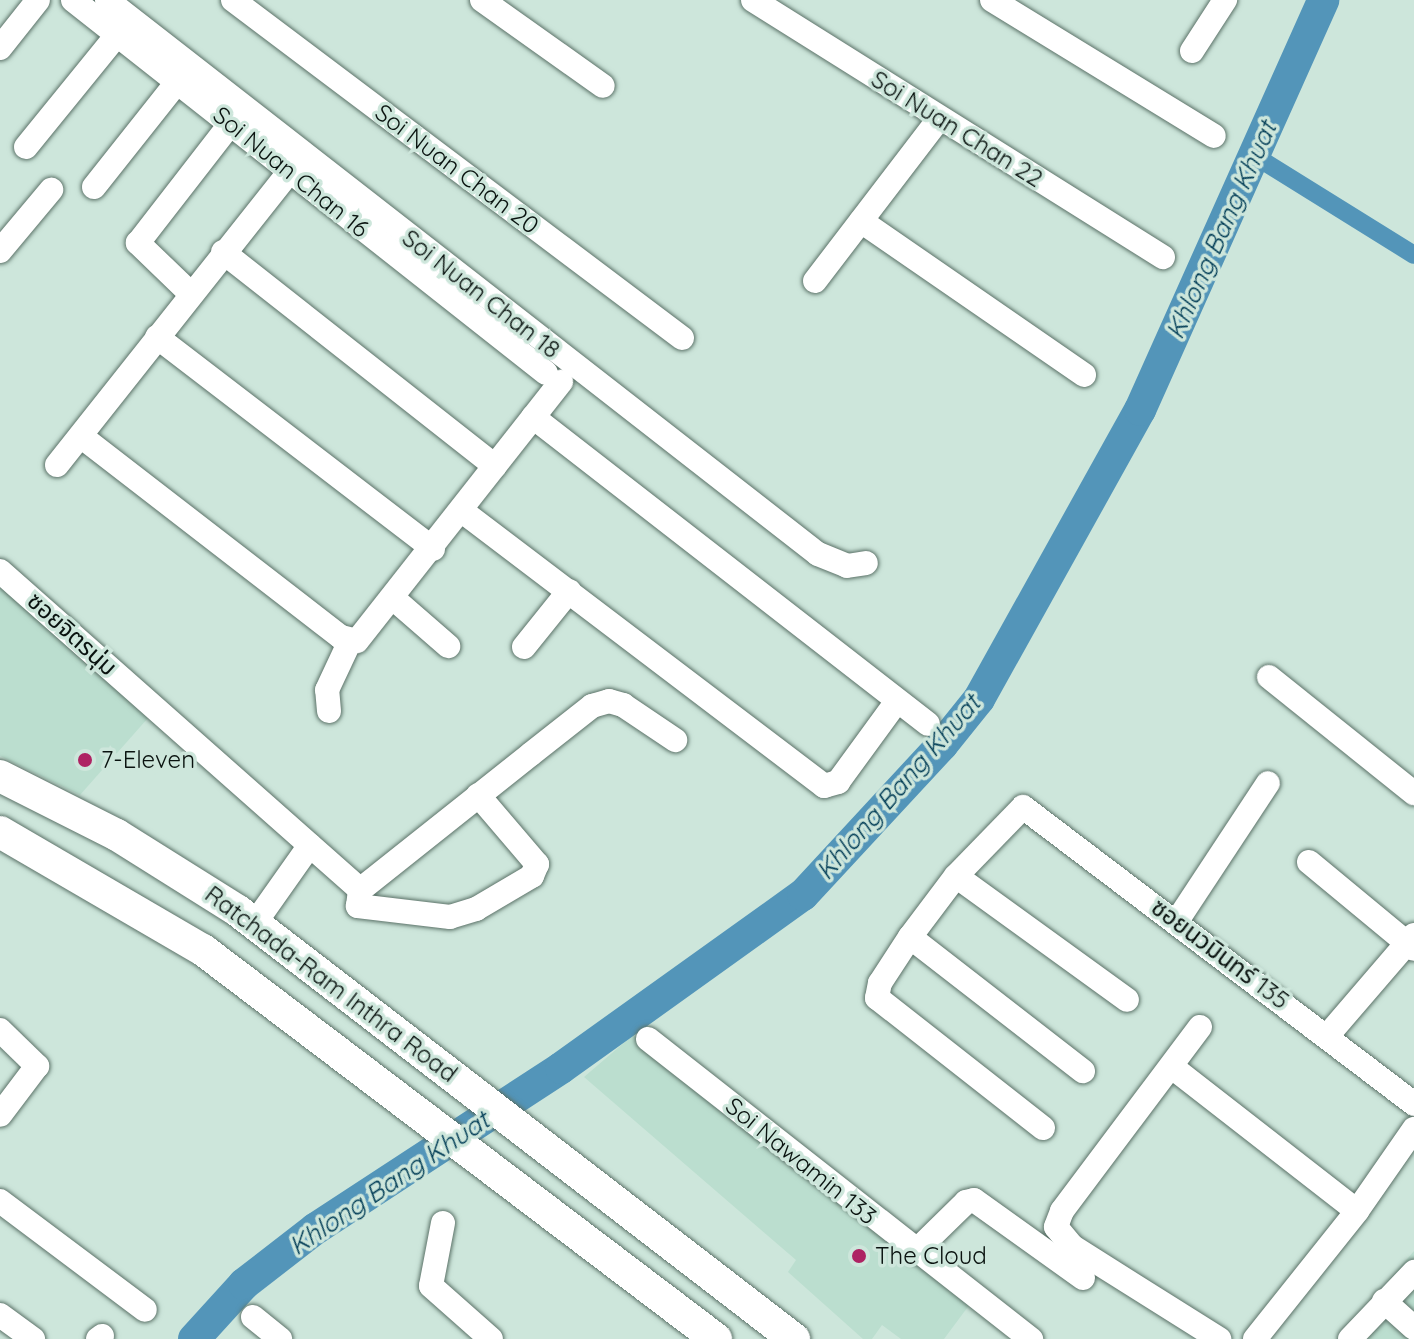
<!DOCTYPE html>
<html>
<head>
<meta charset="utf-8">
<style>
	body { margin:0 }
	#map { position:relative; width:1414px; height:1339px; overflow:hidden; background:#cde6db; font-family:Quicksand,"Noto Sans Thai",sans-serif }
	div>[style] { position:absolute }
	.built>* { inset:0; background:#bbdecf }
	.canal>* { height:18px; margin:-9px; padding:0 9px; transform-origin:9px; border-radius:9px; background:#5395b9 }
	.river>* { height:32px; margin:-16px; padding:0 16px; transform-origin:16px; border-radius:16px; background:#5395b9 }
	.roads { filter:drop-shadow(0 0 2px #5b7268) drop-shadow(0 0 2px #5b7268) }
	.minor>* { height:24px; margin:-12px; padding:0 12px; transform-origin:12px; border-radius:12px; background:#fff }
	.major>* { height:32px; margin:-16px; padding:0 16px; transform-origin:16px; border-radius:16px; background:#fff }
	.dots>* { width:22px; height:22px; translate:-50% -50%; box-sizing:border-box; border:4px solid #cde6db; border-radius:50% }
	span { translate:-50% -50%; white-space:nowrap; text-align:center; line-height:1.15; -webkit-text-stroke:7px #cde6db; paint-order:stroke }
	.street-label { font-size:24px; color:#09120f }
	.poi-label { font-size:24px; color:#09120f }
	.left { translate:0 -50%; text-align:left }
	.water-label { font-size:26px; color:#033e57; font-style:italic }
</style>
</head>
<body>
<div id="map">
	<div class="built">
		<i style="clip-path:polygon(0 584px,148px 718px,80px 795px,0 756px)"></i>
		<i style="clip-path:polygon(633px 1035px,973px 1300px,944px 1339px,901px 1339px,882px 1325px,872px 1339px,863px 1339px,788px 1272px,796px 1260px,584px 1077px)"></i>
		<i style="clip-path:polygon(1414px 1251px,1414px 1339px,1338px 1339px)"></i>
	</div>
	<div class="canal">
		<i style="left:1255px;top:156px;width:187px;rotate:31.9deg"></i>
	</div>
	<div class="river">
		<i style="left:194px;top:1339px;width:74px;rotate:-47.7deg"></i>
		<i style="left:244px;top:1284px;width:90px;rotate:-37.8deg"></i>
		<i style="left:315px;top:1229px;width:294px;rotate:-33.2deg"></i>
		<i style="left:561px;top:1068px;width:297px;rotate:-35.6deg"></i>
		<i style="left:803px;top:895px;width:205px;rotate:-47.2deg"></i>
		<i style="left:942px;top:745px;width:59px;rotate:-51.2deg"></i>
		<i style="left:979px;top:699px;width:331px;rotate:-60.9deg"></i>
		<i style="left:1140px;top:410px;width:449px;rotate:-65.9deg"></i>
	</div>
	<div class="roads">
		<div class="minor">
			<i style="left:73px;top:0;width:602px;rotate:38.26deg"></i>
			<i style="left:107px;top:0;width:901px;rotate:37.93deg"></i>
			<i style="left:818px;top:554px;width:31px;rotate:22deg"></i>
			<i style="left:847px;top:566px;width:19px;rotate:-9deg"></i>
			<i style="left:233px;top:0;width:562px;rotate:36.97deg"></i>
			<i style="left:482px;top:0;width:148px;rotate:35.4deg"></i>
			<i style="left:753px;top:0;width:484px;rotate:32.1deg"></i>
			<i style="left:992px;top:0;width:260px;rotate:31.5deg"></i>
			<i style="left:0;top:48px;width:61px;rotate:-51.6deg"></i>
			<i style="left:1192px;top:51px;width:61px;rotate:-57.1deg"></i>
			<i style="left:26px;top:147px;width:144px;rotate:-50.9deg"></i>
			<i style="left:94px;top:187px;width:135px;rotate:-51.6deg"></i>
			<i style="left:861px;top:221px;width:271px;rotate:34.6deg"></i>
			<i style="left:0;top:251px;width:80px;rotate:-50.1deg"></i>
			<i style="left:223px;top:252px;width:346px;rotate:38.2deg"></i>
			<i style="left:815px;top:281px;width:204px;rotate:-52.6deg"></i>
			<i style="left:191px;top:294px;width:74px;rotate:-136.1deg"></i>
			<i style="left:138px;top:243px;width:152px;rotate:-52.2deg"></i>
			<i style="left:157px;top:337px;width:348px;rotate:37.5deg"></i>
			<i style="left:533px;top:417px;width:500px;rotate:37.85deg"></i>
			<i style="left:82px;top:437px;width:327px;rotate:37.7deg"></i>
			<i style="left:341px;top:637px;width:16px;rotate:14deg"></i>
			<i style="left:357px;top:641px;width:330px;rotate:-51.8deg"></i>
			<i style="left:57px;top:465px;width:374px;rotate:-51.6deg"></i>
			<i style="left:462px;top:511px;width:455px;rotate:37.2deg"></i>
			<i style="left:824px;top:786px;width:15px;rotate:-16deg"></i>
			<i style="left:838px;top:782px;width:100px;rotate:-53.9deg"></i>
			<i style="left:0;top:571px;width:481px;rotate:41.5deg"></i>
			<i style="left:394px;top:599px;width:72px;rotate:41deg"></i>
			<i style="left:524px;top:647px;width:72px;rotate:-51.2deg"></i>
			<i style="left:1269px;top:677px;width:186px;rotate:38.7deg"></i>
			<i style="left:329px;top:711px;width:21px;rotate:-95deg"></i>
			<i style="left:327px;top:690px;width:54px;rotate:-64.9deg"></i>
			<i style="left:478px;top:795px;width:91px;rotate:49.5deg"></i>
			<i style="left:537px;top:864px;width:13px;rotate:113deg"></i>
			<i style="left:532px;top:876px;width:65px;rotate:149.5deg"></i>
			<i style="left:476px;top:909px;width:27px;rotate:163deg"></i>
			<i style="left:450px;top:917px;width:93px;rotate:-173.2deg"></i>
			<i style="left:358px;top:906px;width:16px;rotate:-83deg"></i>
			<i style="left:360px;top:890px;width:218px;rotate:-38.5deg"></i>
			<i style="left:531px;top:754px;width:78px;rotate:-38.2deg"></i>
			<i style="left:592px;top:706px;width:18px;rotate:-16deg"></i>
			<i style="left:609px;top:701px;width:15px;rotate:16deg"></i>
			<i style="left:623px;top:705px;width:63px;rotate:33.9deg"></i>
			<i style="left:1309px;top:862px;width:136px;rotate:39.6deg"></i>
			<i style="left:956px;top:876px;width:211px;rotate:35.9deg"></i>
			<i style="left:1177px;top:921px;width:165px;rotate:-56.6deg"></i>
			<i style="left:255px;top:923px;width:95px;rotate:-54.8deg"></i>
			<i style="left:910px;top:937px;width:219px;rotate:37.8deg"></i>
			<i style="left:1200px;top:1027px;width:230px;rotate:126.9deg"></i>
			<i style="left:1062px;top:1211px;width:17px;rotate:111deg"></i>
			<i style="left:1056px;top:1227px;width:26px;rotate:50deg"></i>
			<i style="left:1073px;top:1247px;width:173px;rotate:32.2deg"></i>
			<i style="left:0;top:1030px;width:52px;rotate:44.2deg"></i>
			<i style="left:37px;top:1066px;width:61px;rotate:127.1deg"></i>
			<i style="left:1328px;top:1035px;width:132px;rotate:-49.3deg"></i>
			<i style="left:648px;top:1039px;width:487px;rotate:38.1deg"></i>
			<i style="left:1172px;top:1067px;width:234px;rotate:37.9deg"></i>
			<i style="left:1043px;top:1128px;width:211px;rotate:-141.9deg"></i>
			<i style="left:877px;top:998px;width:15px;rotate:-79deg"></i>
			<i style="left:880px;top:983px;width:55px;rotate:-56.9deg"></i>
			<i style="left:910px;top:937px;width:76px;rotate:-53deg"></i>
			<i style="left:956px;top:876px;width:96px;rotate:-45.8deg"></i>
			<i style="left:1023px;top:807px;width:491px;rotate:37.2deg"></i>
			<i style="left:0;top:1201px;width:181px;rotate:36.9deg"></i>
			<i style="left:443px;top:1223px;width:64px;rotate:100.8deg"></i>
			<i style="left:431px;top:1286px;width:80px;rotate:41.5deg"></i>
			<i style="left:915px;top:1252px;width:71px;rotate:-44.4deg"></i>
			<i style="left:966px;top:1202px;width:8px;rotate:-14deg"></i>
			<i style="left:974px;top:1200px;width:134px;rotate:35.6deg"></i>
			<i style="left:1384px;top:1301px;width:40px;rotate:42deg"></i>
			<i style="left:0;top:1315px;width:41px;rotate:36deg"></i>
			<i style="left:253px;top:1317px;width:35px;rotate:39deg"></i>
			<i style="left:98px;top:1339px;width:5px;rotate:-37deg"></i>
			<i style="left:1255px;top:1339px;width:164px;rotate:-51.4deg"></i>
			<i style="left:1357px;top:1211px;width:100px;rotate:-55.2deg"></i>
			<i style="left:1350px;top:1339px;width:93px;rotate:-46.3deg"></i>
		</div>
		<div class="major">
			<i style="left:0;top:776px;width:131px;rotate:26.8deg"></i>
			<i style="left:117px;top:835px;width:143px;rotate:32.1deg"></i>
			<i style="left:238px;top:911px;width:702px;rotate:37.59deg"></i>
			<i style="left:0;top:832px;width:235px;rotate:30.2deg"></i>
			<i style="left:203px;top:950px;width:644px;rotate:37.17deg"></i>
		</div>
	</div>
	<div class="dots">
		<i style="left:85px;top:760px;background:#ae2363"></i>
		<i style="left:859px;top:1256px;background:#ae2363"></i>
	</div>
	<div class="street-label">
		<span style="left:957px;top:129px;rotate:32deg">Soi Nuan Chan 22</span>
		<span style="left:457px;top:169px;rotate:37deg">Soi Nuan Chan 20</span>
		<span style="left:291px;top:172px;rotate:39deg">Soi Nuan Chan 16</span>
		<span style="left:481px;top:294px;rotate:38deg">Soi Nuan Chan 18</span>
		<span style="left:72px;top:634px;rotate:42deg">ซอยจิตรนุ่ม</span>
		<span style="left:1220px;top:954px;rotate:37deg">ซอยนวมินทร์ 135</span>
		<span style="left:331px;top:984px;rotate:37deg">Ratchada-Ram Inthra Road</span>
		<span style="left:801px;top:1161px;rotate:39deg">Soi Nawamin 133</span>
	</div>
	<div class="poi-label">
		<span class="left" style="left:101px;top:760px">7-Eleven</span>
		<span class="left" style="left:875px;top:1256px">The Cloud</span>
	</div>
	<div class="water-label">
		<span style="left:1221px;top:230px;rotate:-66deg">Khlong Bang Khuat</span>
		<span style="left:898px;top:787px;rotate:-49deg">Khlong Bang Khuat</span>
		<span style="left:389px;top:1183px;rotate:-34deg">Khlong Bang Khuat</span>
	</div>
</div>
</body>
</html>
